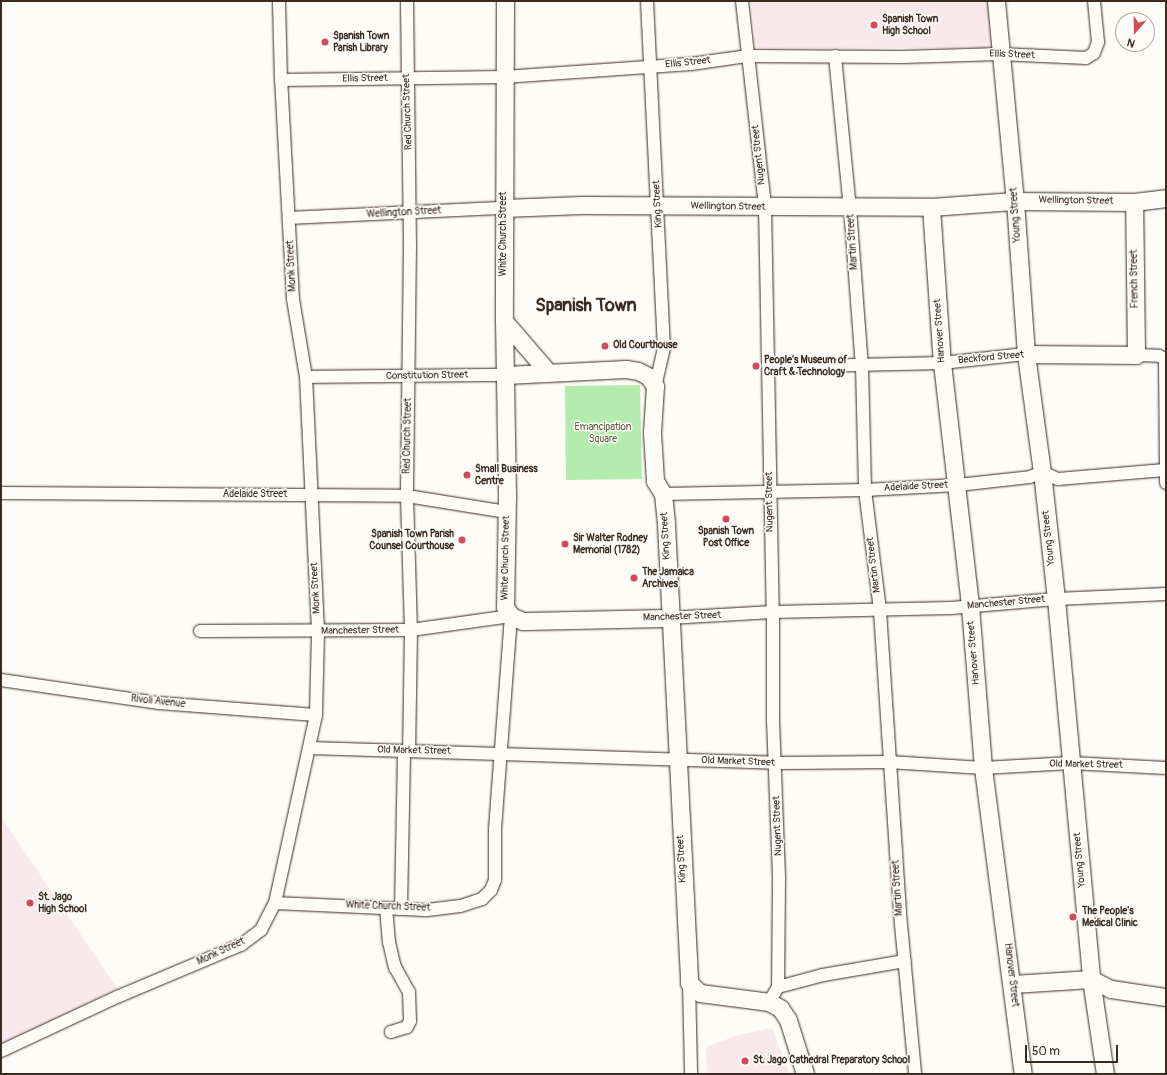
<!DOCTYPE html>
<html>
<head>
<meta charset="utf-8">
<style>
	body { margin:0 }
	#map { position:relative; width:1167px; height:1075px; overflow:hidden; background:#fdfcf7; font-family:Pangolin,sans-serif }
	div>[style] { position:absolute }
	.built>* { inset:0; background:#f9e8ec }
	.green>* { inset:0; background:#b4ebae }
	.roads { filter:drop-shadow(0 0 1px #3b2a1e) drop-shadow(0 0 1px #3b2a1e) }
	.street>* { height:12px; margin:-6px; padding:0 6px; transform-origin:6px; border-radius:6px; background:#fdfcf7 }
	.secondary>* { height:17px; margin:-8.5px; padding:0 8.5px; transform-origin:8.5px; border-radius:8.5px; background:#fdfcf7 }
	.dots>* { width:11px; height:11px; translate:-50% -50%; box-sizing:border-box; border:2px solid #fdfcf7; border-radius:50% }
	span { translate:-50% -50%; white-space:nowrap; text-align:center; line-height:1.15; -webkit-text-stroke:3px #fdfcf7; paint-order:stroke }
	.poi-label { font-size:10px; color:#3b2a1e; font-weight:700 }
	.left { translate:0 -50%; text-align:left }
	.right { translate:-100% -50%; text-align:right }
	.street-label { font-size:10px; color:#3b2a1e }
	.park-label { font-size:10px; color:#595a42 }
	.town-label { font-size:18px; color:#3b2a1e; font-weight:700 }
	.frame { position:absolute; inset:0; border:2px solid #3b2a1e; pointer-events:none }
	.north { position:absolute; left:1115px; top:12px; width:40px; height:40px; box-sizing:border-box; background:#fdfcf7; border:1px solid #afa8a0; border-radius:50%; rotate:200deg; font-size:11px; font-weight:700; line-height:16px; text-align:center; color:#3b2a1e }
	.north::after { content:''; display:block; margin:auto; width:14px; height:18px; background:#d1495b; clip-path:polygon(50% 0,100% 100%,50% 72%,0 100%) }
	.scale { position:absolute; left:1025px; top:1045px; width:93px; height:18px; box-sizing:border-box; border:2px solid #3b2a1e; border-top:0; padding-left:5px; font-size:12px; line-height:14px; white-space:nowrap; color:#3b2a1e; -webkit-text-stroke:3px #fdfcf7; paint-order:stroke }
</style>
</head>
<body>
<div id="map">
	<div class="built">
		<i style="clip-path:polygon(751px 1px,993px 1px,997px 48px,756px 48px)"></i>
		<i style="clip-path:polygon(1px 817px,117px 988px,48px 1024px,1px 1043px)"></i>
		<i style="clip-path:polygon(772px 1028px,789px 1074px,707px 1074px,706px 1047px,738px 1035px)"></i>
	</div>
	<div class="green">
		<i style="clip-path:polygon(640px 385px,642px 479px,566px 480px,565px 386px)"></i>
	</div>
	<div class="roads">
		<div class="street">
			<i style="left:407px;top:1px;width:244px;rotate:89.3deg"></i>
			<i style="left:410px;top:245px;width:251px;rotate:90.7deg"></i>
			<i style="left:407px;top:496px;width:134px;rotate:88.3deg"></i>
			<i style="left:411px;top:630px;width:121px;rotate:90.9deg"></i>
			<i style="left:647px;top:1px;width:347px;rotate:87.2deg"></i>
			<i style="left:664px;top:348px;width:39px;rotate:103deg"></i>
			<i style="left:742px;top:1px;width:207px;rotate:83.6deg"></i>
			<i style="left:765px;top:207px;width:405px;rotate:88.9deg"></i>
			<i style="left:773px;top:612px;width:108px;rotate:90deg"></i>
			<i style="left:773px;top:720px;width:159px;rotate:87.8deg"></i>
			<i style="left:779px;top:879px;width:108px;rotate:90.5deg"></i>
			<i style="left:778px;top:987px;width:17px;rotate:121deg"></i>
			<i style="left:835px;top:56px;width:153px;rotate:84.4deg"></i>
			<i style="left:850px;top:208px;width:158px;rotate:85.7deg"></i>
			<i style="left:862px;top:366px;width:124px;rotate:88.6deg"></i>
			<i style="left:865px;top:490px;width:122px;rotate:82.9deg"></i>
			<i style="left:880px;top:611px;width:304px;rotate:86.2deg"></i>
			<i style="left:900px;top:914px;width:161px;rotate:84.6deg"></i>
			<i style="left:281px;top:80px;width:223px;rotate:-0.8deg"></i>
			<i style="left:504px;top:77px;width:187px;rotate:-4deg"></i>
			<i style="left:691px;top:64px;width:58px;rotate:-8deg"></i>
			<i style="left:748px;top:56px;width:154px;rotate:0.4deg"></i>
			<i style="left:902px;top:57px;width:98px;rotate:-1.8deg"></i>
			<i style="left:1000px;top:54px;width:86px;rotate:2.7deg"></i>
			<i style="left:1086px;top:58px;width:9px;rotate:-32deg"></i>
			<i style="left:1094px;top:53px;width:12px;rotate:-70deg"></i>
			<i style="left:1098px;top:42px;width:41px;rotate:-95.6deg"></i>
			<i style="left:289px;top:218px;width:215px;rotate:-2.7deg"></i>
			<i style="left:1136px;top:355px;width:23px;rotate:2deg"></i>
			<i style="left:1159px;top:356px;width:7px;rotate:27deg"></i>
			<i style="left:1165px;top:359px;width:124px;rotate:89.5deg"></i>
			<i style="left:769px;top:367px;width:173px;rotate:-1.3deg"></i>
			<i style="left:942px;top:363px;width:84px;rotate:-6.1deg"></i>
			<i style="left:306px;top:377px;width:200px;rotate:-0.6deg"></i>
			<i style="left:1px;top:493px;width:406px;rotate:0.4deg"></i>
			<i style="left:407px;top:496px;width:101px;rotate:9.1deg"></i>
			<i style="left:663px;top:494px;width:202px;rotate:-1.1deg"></i>
			<i style="left:865px;top:490px;width:93px;rotate:-3.1deg"></i>
			<i style="left:958px;top:485px;width:72px;rotate:-6.3deg"></i>
			<i style="left:1030px;top:477px;width:13px;rotate:-23deg"></i>
			<i style="left:1042px;top:472px;width:17px;rotate:24deg"></i>
			<i style="left:1058px;top:479px;width:107px;rotate:-4.8deg"></i>
			<i style="left:669px;top:618px;width:104px;rotate:-3.3deg"></i>
			<i style="left:773px;top:612px;width:178px;rotate:-1.3deg"></i>
			<i style="left:951px;top:608px;width:105px;rotate:-4.9deg"></i>
			<i style="left:1056px;top:599px;width:110px;rotate:-2.6deg"></i>
			<i style="left:200px;top:631px;width:211px;rotate:-0.3deg"></i>
			<i style="left:411px;top:630px;width:101px;rotate:-8deg"></i>
			<i style="left:511px;top:616px;width:214px;rotate:94.3deg"></i>
			<i style="left:495px;top:829px;width:51px;rotate:90deg"></i>
			<i style="left:495px;top:880px;width:11px;rotate:112deg"></i>
			<i style="left:491px;top:890px;width:13px;rotate:135deg"></i>
			<i style="left:482px;top:899px;width:23px;rotate:162deg"></i>
			<i style="left:460px;top:906px;width:35px;rotate:173deg"></i>
			<i style="left:425px;top:910px;width:150px;rotate:-177.3deg"></i>
			<i style="left:1px;top:680px;width:160px;rotate:8.3deg"></i>
			<i style="left:159px;top:703px;width:157px;rotate:4.4deg"></i>
			<i style="left:310px;top:748px;width:466px;rotate:1.8deg"></i>
			<i style="left:776px;top:763px;width:113px;rotate:-0.5deg"></i>
			<i style="left:889px;top:762px;width:94px;rotate:3.7deg"></i>
			<i style="left:983px;top:768px;width:88px;rotate:-3.3deg"></i>
			<i style="left:1071px;top:763px;width:95px;rotate:3deg"></i>
			<i style="left:386px;top:908px;width:34px;rotate:85deg"></i>
			<i style="left:389px;top:942px;width:26px;rotate:77deg"></i>
			<i style="left:395px;top:967px;width:29px;rotate:61deg"></i>
			<i style="left:409px;top:992px;width:29px;rotate:88deg"></i>
			<i style="left:410px;top:1021px;width:7px;rotate:117deg"></i>
			<i style="left:407px;top:1027px;width:17px;rotate:163deg"></i>
			<i style="left:401px;top:909px;width:158px;rotate:-88.9deg"></i>
			<i style="left:689px;top:983px;width:91px;rotate:88.7deg"></i>
			<i style="left:778px;top:987px;width:47px;rotate:-14.9deg"></i>
			<i style="left:823px;top:975px;width:83px;rotate:-9.7deg"></i>
			<i style="left:1px;top:1051px;width:128px;rotate:-25deg"></i>
			<i style="left:117px;top:997px;width:134px;rotate:-22.8deg"></i>
			<i style="left:241px;top:945px;width:25px;rotate:-37deg"></i>
			<i style="left:261px;top:930px;width:30px;rotate:-63deg"></i>
			<i style="left:275px;top:903px;width:192px;rotate:-77.7deg"></i>
			<i style="left:316px;top:715px;width:84px;rotate:-88.6deg"></i>
			<i style="left:318px;top:631px;width:254px;rotate:-92.7deg"></i>
			<i style="left:306px;top:377px;width:79px;rotate:-99.5deg"></i>
			<i style="left:293px;top:299px;width:219px;rotate:-93.1deg"></i>
			<i style="left:281px;top:80px;width:79px;rotate:-91.5deg"></i>
		</div>
		<div class="secondary">
			<i style="left:505px;top:1px;width:320px;rotate:90.2deg"></i>
			<i style="left:504px;top:321px;width:176px;rotate:89deg"></i>
			<i style="left:507px;top:497px;width:110px;rotate:91deg"></i>
			<i style="left:505px;top:607px;width:11px;rotate:56deg"></i>
			<i style="left:511px;top:616px;width:13px;rotate:23deg"></i>
			<i style="left:523px;top:621px;width:146px;rotate:-1.2deg"></i>
			<i style="left:996px;top:1px;width:201px;rotate:84.6deg"></i>
			<i style="left:1015px;top:201px;width:153px;rotate:85.9deg"></i>
			<i style="left:1026px;top:354px;width:119px;rotate:82.3deg"></i>
			<i style="left:1042px;top:472px;width:128px;rotate:83.7deg"></i>
			<i style="left:1056px;top:599px;width:382px;rotate:84.7deg"></i>
			<i style="left:1091px;top:979px;width:96px;rotate:81.6deg"></i>
			<i style="left:931px;top:207px;width:156px;rotate:86deg"></i>
			<i style="left:942px;top:363px;width:245px;rotate:83.4deg"></i>
			<i style="left:970px;top:606px;width:163px;rotate:85.4deg"></i>
			<i style="left:983px;top:768px;width:309px;rotate:82.6deg"></i>
			<i style="left:504px;top:208px;width:77px;rotate:-2.2deg"></i>
			<i style="left:581px;top:205px;width:350px;rotate:0.3deg"></i>
			<i style="left:931px;top:207px;width:84px;rotate:-4.1deg"></i>
			<i style="left:1015px;top:201px;width:119px;rotate:0.5deg"></i>
			<i style="left:1134px;top:202px;width:32px;rotate:-7deg"></i>
			<i style="left:504px;top:321px;width:67px;rotate:49.2deg"></i>
			<i style="left:1026px;top:354px;width:110px;rotate:0.5deg"></i>
			<i style="left:1136px;top:355px;width:153px;rotate:-90.7deg"></i>
			<i style="left:506px;top:375px;width:120px;rotate:-2.9deg"></i>
			<i style="left:626px;top:369px;width:12px;rotate:9deg"></i>
			<i style="left:638px;top:371px;width:11px;rotate:27deg"></i>
			<i style="left:648px;top:376px;width:12px;rotate:55deg"></i>
			<i style="left:655px;top:386px;width:47px;rotate:93.7deg"></i>
			<i style="left:652px;top:433px;width:48px;rotate:86.4deg"></i>
			<i style="left:655px;top:481px;width:15px;rotate:58deg"></i>
			<i style="left:663px;top:494px;width:30px;rotate:84deg"></i>
			<i style="left:666px;top:524px;width:460px;rotate:87.1deg"></i>
			<i style="left:689px;top:983px;width:15px;rotate:42deg"></i>
			<i style="left:700px;top:993px;width:70px;rotate:7.4deg"></i>
			<i style="left:769px;top:1002px;width:13px;rotate:29deg"></i>
			<i style="left:780px;top:1008px;width:14px;rotate:56deg"></i>
			<i style="left:788px;top:1020px;width:57px;rotate:72.5deg"></i>
			<i style="left:1013px;top:984px;width:78px;rotate:-3.7deg"></i>
			<i style="left:1091px;top:979px;width:22px;rotate:27deg"></i>
			<i style="left:1111px;top:989px;width:56px;rotate:8.3deg"></i>
		</div>
	</div>
	<div class="dots">
		<i style="left:874px;top:25px;background:#d1495b"></i>
		<i style="left:325px;top:42px;background:#d1495b"></i>
		<i style="left:605px;top:346px;background:#d1495b"></i>
		<i style="left:756px;top:366px;background:#d1495b"></i>
		<i style="left:467px;top:475px;background:#d1495b"></i>
		<i style="left:726px;top:519px;background:#d1495b"></i>
		<i style="left:462px;top:540px;background:#d1495b"></i>
		<i style="left:565px;top:544px;background:#d1495b"></i>
		<i style="left:634px;top:578px;background:#d1495b"></i>
		<i style="left:30px;top:903px;background:#d1495b"></i>
		<i style="left:1073px;top:917px;background:#d1495b"></i>
		<i style="left:745px;top:1061px;background:#d1495b"></i>
	</div>
	<div class="poi-label">
		<span class="left" style="left:882px;top:25px">Spanish Town<br>High School</span>
		<span class="left" style="left:333px;top:42px">Spanish Town<br>Parish Library</span>
		<span class="left" style="left:613px;top:346px">Old Courthouse</span>
		<span class="left" style="left:764px;top:366px">People's Museum of<br>Craft &amp; Technology</span>
		<span class="left" style="left:475px;top:475px">Small Business<br>Centre</span>
		<span style="left:726px;top:537px">Spanish Town<br>Post Office</span>
		<span class="right" style="left:454px;top:540px">Spanish Town Parish<br>Counsel Courthouse</span>
		<span class="left" style="left:573px;top:544px">Sir Walter Rodney<br>Memorial (1782)</span>
		<span class="left" style="left:642px;top:578px">The Jamaica<br>Archives</span>
		<span class="left" style="left:38px;top:903px">St. Jago<br>High School</span>
		<span class="left" style="left:1082px;top:917px">The People's<br>Medical Clinic</span>
		<span class="left" style="left:753px;top:1061px">St. Jago Cathedral Preparatory School</span>
	</div>
	<div class="street-label">
		<span style="left:1012px;top:55px;rotate:2deg">Ellis Street</span>
		<span style="left:688px;top:63px;rotate:-6deg">Ellis Street</span>
		<span style="left:365px;top:79px;rotate:-1deg">Ellis Street</span>
		<span style="left:408px;top:112px;rotate:-92deg">Red Church Street</span>
		<span style="left:759px;top:155px;rotate:-96deg">Nugent Street</span>
		<span style="left:1076px;top:201px;rotate:1deg">Wellington Street</span>
		<span style="left:658px;top:204px;rotate:-93deg">King Street</span>
		<span style="left:728px;top:207px;rotate:1deg">Wellington Street</span>
		<span style="left:404px;top:213px;rotate:-3deg">Wellington Street</span>
		<span style="left:1016px;top:215px;rotate:-94deg">Young Street</span>
		<span style="left:504px;top:234px;rotate:-90deg">White Church Street</span>
		<span style="left:853px;top:242px;rotate:-94deg">Martin Street</span>
		<span style="left:292px;top:266px;rotate:-93deg">Monk Street</span>
		<span style="left:1135px;top:279px;rotate:-91deg">French Street</span>
		<span style="left:940px;top:331px;rotate:-94deg">Hanover Street</span>
		<span style="left:991px;top:358px;rotate:-5deg">Beckford Street</span>
		<span style="left:427px;top:376px;rotate:-1deg">Constitution Street</span>
		<span style="left:408px;top:436px;rotate:-89deg">Red Church Street</span>
		<span style="left:916px;top:487px;rotate:-3deg">Adelaide Street</span>
		<span style="left:255px;top:495px">Adelaide Street</span>
		<span style="left:770px;top:502px;rotate:-91deg">Nugent Street</span>
		<span style="left:666px;top:536px;rotate:-93deg">King Street</span>
		<span style="left:1049px;top:538px;rotate:-96deg">Young Street</span>
		<span style="left:506px;top:558px;rotate:-89deg">White Church Street</span>
		<span style="left:874px;top:565px;rotate:-97deg">Martin Street</span>
		<span style="left:316px;top:588px;rotate:-93deg">Monk Street</span>
		<span style="left:1006px;top:603px;rotate:-5deg">Manchester Street</span>
		<span style="left:682px;top:617px;rotate:-2deg">Manchester Street</span>
		<span style="left:360px;top:631px;rotate:-1deg">Manchester Street</span>
		<span style="left:974px;top:653px;rotate:-95deg">Hanover Street</span>
		<span style="left:158px;top:702px;rotate:6deg">Rivoli Avenue</span>
		<span style="left:414px;top:751px;rotate:1deg">Old Market Street</span>
		<span style="left:738px;top:762px;rotate:2deg">Old Market Street</span>
		<span style="left:1086px;top:765px;rotate:1deg">Old Market Street</span>
		<span style="left:778px;top:826px;rotate:-92deg">Nugent Street</span>
		<span style="left:682px;top:859px;rotate:-93deg">King Street</span>
		<span style="left:1080px;top:860px;rotate:-95deg">Young Street</span>
		<span style="left:898px;top:888px;rotate:-94deg">Martin Street</span>
		<span style="left:388px;top:907px;rotate:2deg">White Church Street</span>
		<span style="left:221px;top:952px;rotate:-25deg">Monk Street</span>
		<span style="left:1011px;top:975px;rotate:83deg">Hanover Street</span>
	</div>
	<div class="park-label">
		<span style="left:603px;top:433px">Emancipation<br>Square</span>
	</div>
	<div class="town-label">
		<span style="left:586px;top:306px">Spanish Town</span>
	</div>
	<div class="frame"></div>
	<div class="north">N</div>
	<div class="scale">50 m</div>
</div>
</body>
</html>
